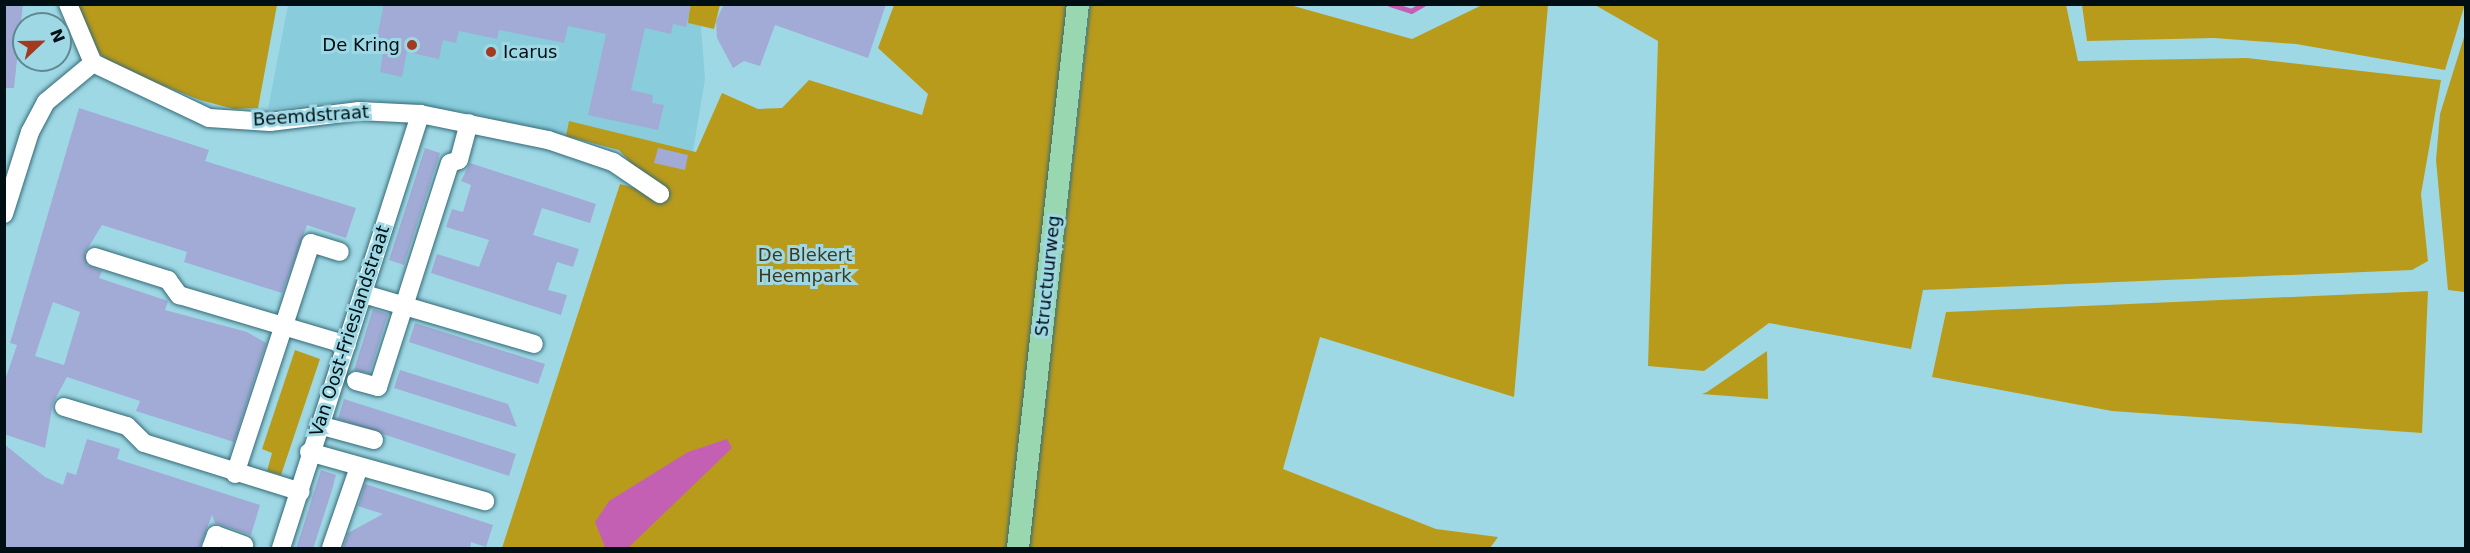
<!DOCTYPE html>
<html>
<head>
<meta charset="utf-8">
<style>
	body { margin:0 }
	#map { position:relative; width:2470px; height:553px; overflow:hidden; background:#9fd8e5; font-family:"DejaVu Sans",sans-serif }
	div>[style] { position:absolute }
	.built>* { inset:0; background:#89cddc }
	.green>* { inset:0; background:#b99b1c }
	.water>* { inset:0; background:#c460b3 }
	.stream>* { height:5px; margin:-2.5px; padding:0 2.5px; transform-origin:2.5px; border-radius:2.5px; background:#c460b3 }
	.building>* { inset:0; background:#a1abd5 }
	.roads { filter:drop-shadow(0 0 2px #336a76) drop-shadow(0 0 2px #336a76) }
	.minor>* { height:18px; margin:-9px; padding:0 9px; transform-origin:9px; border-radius:9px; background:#fff }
	.major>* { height:22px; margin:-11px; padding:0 11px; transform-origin:11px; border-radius:11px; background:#98d7b0 }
	.dots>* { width:16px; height:16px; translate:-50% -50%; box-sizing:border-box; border:3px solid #9fd8e5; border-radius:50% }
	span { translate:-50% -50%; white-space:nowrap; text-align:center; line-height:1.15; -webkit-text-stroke:6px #9fd8e5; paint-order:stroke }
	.poi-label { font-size:18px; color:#000f14 }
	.right { translate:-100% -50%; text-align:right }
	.left { translate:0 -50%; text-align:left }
	.street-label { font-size:18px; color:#000f14 }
	.park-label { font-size:18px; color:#3f3921 }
	.frame { position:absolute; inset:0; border:6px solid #000f14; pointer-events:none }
	.north { position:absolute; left:12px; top:12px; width:60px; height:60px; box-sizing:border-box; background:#9fd8e5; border:2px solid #5f8891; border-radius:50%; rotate:68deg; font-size:16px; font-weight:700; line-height:24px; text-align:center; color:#000f14 }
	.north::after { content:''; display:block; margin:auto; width:21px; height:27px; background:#a23921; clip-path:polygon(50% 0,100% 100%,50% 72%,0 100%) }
</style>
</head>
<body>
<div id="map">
	<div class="built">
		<i style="clip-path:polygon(288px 5px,690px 5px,689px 23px,701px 26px,705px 79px,693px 151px,570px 122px,566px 136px,459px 111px,368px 100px,268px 109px)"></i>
	</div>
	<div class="green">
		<i style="clip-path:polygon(2465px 4px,2445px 70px,2296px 44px,2214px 38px,2087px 41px,2082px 5px)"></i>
		<i style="clip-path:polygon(75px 5px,277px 5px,258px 108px,234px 109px,200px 100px,113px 66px,94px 48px)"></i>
		<i style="clip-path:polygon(690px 5px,720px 5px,714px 29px,688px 23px)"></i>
		<i style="clip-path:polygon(894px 5px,1067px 5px,1007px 548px,502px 548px,620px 184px,659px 194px,619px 150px,566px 136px,569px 121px,696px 152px,722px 93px,758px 109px,782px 108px,809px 80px,922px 115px,928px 94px,878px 48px)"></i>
		<i style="clip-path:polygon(1090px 5px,1290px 5px,1412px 39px,1482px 5px,1548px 5px,1514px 397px,1320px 337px,1283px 469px,1436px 529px,1498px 537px,1490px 548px,1029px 548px)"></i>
		<i style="clip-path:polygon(1595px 5px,2066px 5px,2078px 61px,2247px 58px,2441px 80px,2421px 194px,2428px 261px,2412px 270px,1923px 290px,1911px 349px,1769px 323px,1704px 371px,1648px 366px,1658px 41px)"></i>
		<i style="clip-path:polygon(2465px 34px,2465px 292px,2448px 290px,2436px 160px,2440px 114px)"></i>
		<i style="clip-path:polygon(2428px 291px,2422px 433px,2112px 411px,1932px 377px,1946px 312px)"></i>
		<i style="clip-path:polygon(295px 350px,320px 359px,281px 475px,267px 471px,272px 453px,262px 449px)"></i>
		<i style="clip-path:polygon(1767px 351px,1768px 399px,1702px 394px,1707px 392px)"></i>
	</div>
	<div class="water">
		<i style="clip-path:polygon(727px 439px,732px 448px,628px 548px,605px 547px,595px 522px,609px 501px,688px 452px)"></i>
	</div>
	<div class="stream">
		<i style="left:1390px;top:4px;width:22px;rotate:18deg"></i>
		<i style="left:1411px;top:11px;width:14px;rotate:-30deg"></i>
	</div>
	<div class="building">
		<i style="clip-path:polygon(4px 4px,23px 4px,14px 88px,4px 88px)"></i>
		<i style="clip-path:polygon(384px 4px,691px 4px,686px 27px,673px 24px,671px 34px,645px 28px,631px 90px,653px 95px,652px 103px,664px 105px,658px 130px,588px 115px,606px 34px,568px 26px,564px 43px,499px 30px,497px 39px,459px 31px,456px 43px,443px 40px,439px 59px,407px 52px,402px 77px,380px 72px,383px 53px,374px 51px)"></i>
		<i style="clip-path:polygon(724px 4px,886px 4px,868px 58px,775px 25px,760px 66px,744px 61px,733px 68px,717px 38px,716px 21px)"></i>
		<i style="clip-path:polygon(evenodd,79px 108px,209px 150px,205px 161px,356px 208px,346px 238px,307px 225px,282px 293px,184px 262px,187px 252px,102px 225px,85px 253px,87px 265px,102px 271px,99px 278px,168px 301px,165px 310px,247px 332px,266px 343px,234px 442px,136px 411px,140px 401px,67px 377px,53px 403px,45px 448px,4px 434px,4px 383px,17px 345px,10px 343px,79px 108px,53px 302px,80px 312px,64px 365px,35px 356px,53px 302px)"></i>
		<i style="clip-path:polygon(425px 148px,440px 153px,404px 265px,389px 260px)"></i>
		<i style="clip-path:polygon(658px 148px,688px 155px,685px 170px,654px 163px)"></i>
		<i style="clip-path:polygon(470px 163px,596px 204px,590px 223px,542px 208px,533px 235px,579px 249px,573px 267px,557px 262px,548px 290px,567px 295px,561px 315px,431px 273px,437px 254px,479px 267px,489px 240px,446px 227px,452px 209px,463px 212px,471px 185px,461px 181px)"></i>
		<i style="clip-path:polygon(373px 309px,388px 314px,372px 366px,369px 373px,354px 370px)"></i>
		<i style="clip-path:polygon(415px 323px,545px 364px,538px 384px,409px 342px)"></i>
		<i style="clip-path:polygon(400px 370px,508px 404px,517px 427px,394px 388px)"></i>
		<i style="clip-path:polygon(344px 399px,516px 454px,509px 476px,338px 419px)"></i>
		<i style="clip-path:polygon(87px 439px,120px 449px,117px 459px,260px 505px,251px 535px,215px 523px,212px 515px,199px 549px,4px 549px,4px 444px,45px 477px,63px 485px,67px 472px,76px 475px)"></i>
		<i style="clip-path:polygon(321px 470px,336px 475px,332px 490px,313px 549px,296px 549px)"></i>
		<i style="clip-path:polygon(365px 484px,493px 525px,486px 547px,471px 542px,470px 549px,343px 549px,348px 533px,383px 514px,358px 506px)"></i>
	</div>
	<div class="roads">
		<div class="minor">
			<i style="left:68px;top:4px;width:64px;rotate:67deg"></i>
			<i style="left:93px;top:63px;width:128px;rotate:25.4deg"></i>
			<i style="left:209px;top:118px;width:61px;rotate:3.8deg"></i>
			<i style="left:270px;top:122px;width:90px;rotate:-7deg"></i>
			<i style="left:359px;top:111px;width:61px;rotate:2.8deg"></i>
			<i style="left:420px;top:114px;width:131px;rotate:11.5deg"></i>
			<i style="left:548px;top:140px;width:69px;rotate:18.7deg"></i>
			<i style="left:613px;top:162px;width:57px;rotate:34.2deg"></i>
			<i style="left:4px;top:214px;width:86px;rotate:-72.4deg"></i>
			<i style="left:30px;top:132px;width:34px;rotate:-62deg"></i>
			<i style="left:46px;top:102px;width:61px;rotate:-39.7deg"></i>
			<i style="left:95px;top:257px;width:77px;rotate:17.5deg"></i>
			<i style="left:168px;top:280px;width:19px;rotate:54deg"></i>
			<i style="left:179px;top:295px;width:175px;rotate:16.6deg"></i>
			<i style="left:364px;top:294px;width:177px;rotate:16.4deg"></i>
			<i style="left:356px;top:381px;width:23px;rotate:15deg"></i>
			<i style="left:378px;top:387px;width:235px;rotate:-72.2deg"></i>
			<i style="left:450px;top:163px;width:9px;rotate:-18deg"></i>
			<i style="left:459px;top:160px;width:38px;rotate:-75deg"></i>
			<i style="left:64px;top:407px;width:66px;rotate:16.8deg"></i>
			<i style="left:127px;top:426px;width:24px;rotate:45deg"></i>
			<i style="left:144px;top:443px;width:164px;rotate:17.3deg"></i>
			<i style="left:319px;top:425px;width:57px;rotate:15.3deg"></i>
			<i style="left:309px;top:452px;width:183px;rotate:15.6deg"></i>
			<i style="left:235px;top:474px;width:243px;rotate:-71.8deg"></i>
			<i style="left:311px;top:243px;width:30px;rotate:17deg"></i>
			<i style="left:211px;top:548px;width:14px;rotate:-69deg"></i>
			<i style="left:216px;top:535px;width:30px;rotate:20deg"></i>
			<i style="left:281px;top:548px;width:456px;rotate:-72.2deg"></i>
			<i style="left:331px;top:548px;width:86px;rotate:-70.9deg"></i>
		</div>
		<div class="major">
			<i style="left:1018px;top:548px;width:547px;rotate:-83.71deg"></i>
		</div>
	</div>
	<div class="dots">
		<i style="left:412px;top:45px;background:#a23921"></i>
		<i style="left:491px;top:52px;background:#a23921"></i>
	</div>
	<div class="poi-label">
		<span class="right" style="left:400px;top:45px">De Kring</span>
		<span class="left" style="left:503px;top:52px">Icarus</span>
	</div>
	<div class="street-label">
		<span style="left:311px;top:116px;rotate:-4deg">Beemdstraat</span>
		<span style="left:1048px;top:276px;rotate:-84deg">Structuurweg</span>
		<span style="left:350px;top:331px;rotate:-72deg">Van Oost-Frieslandstraat</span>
	</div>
	<div class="park-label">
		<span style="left:805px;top:266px">De Blekert<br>Heempark</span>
	</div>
	<div class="frame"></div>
	<div class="north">N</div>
</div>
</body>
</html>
